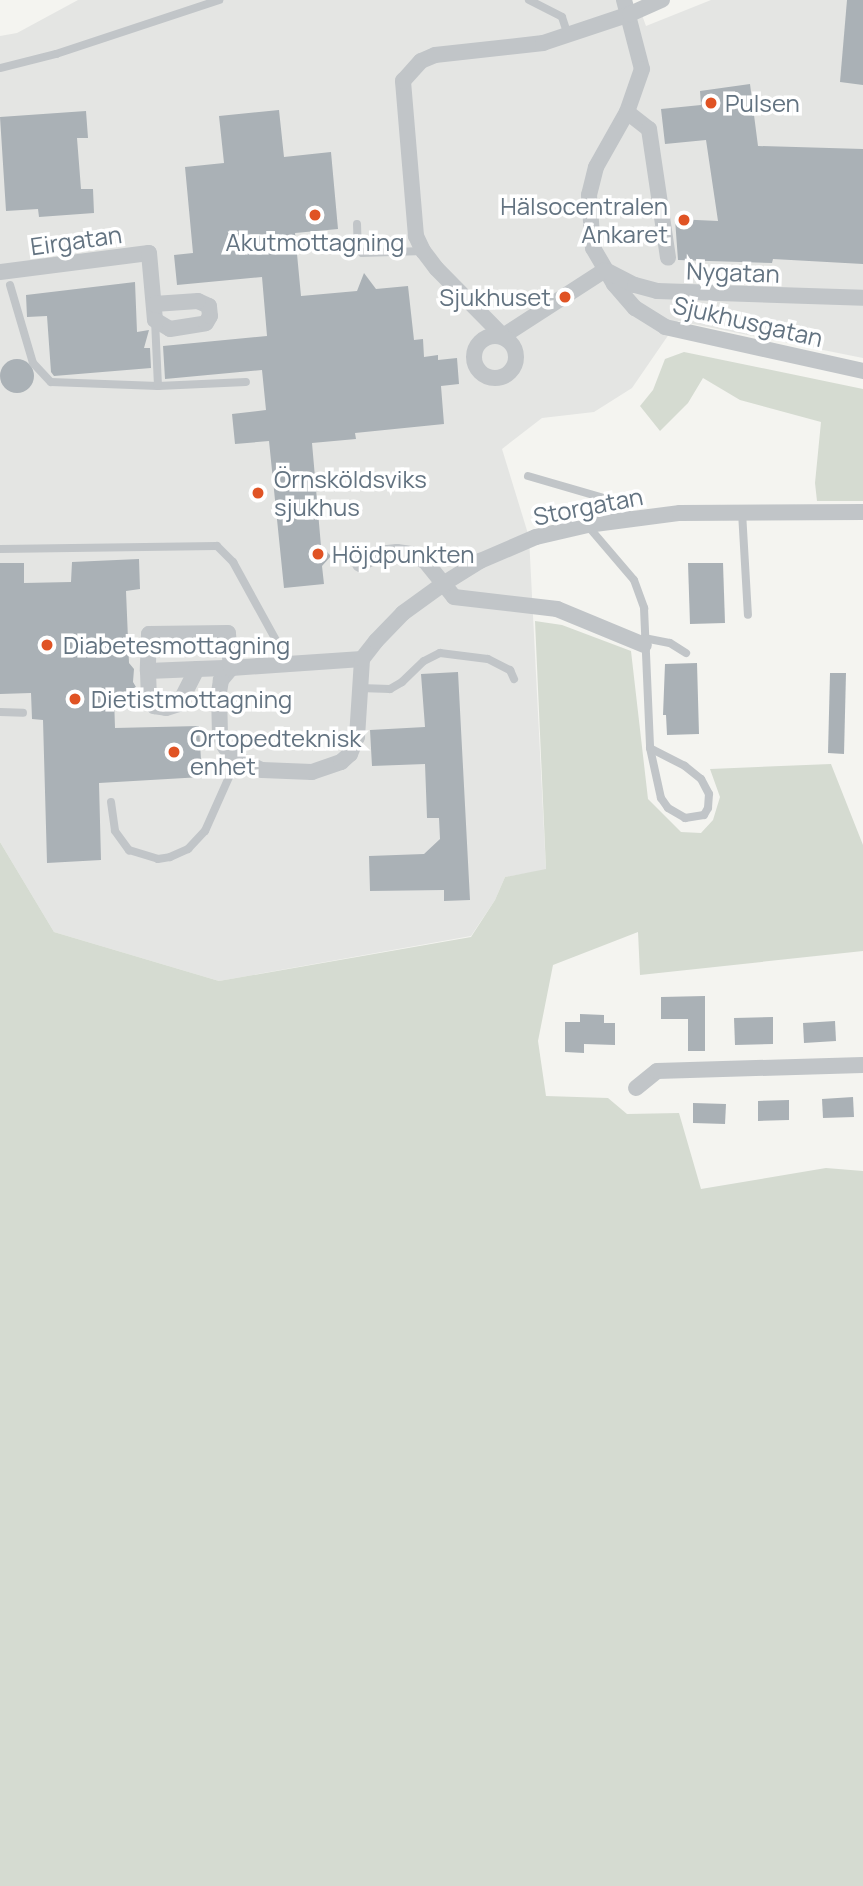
<!DOCTYPE html>
<html>
<head>
<meta charset="utf-8">
<style>
	body { margin:0 }
	#map { position:relative; width:863px; height:1886px; overflow:hidden; background:#f4f4f0; font-family:Manrope,sans-serif }
	div>[style] { position:absolute }
	.built>* { inset:0; background:#e4e5e3 }
	.green>* { inset:0; background:#d5dbd1 }
	.building>* { inset:0; background:#aab1b6 }
	.round { border-radius:50% }
	.service>* { height:8px; margin:-4px; padding:0 4px; transform-origin:4px; border-radius:4px; background:#c1c5c8 }
	.minor>* { height:16px; margin:-8px; padding:0 8px; transform-origin:8px; border-radius:8px; background:#c1c5c8 }
	.minor>.ring { margin:-8px; padding:0; box-sizing:content-box; background:none; border:16px solid #c1c5c8; border-radius:50% }
	.dots>* { width:19px; height:19px; translate:-50% -50%; box-sizing:border-box; border:4px solid #fff; border-radius:50% }
	span { translate:-50% -50%; white-space:nowrap; text-align:center; line-height:1.15; -webkit-text-stroke:7px #fff; paint-order:stroke }
	.poi-label { font-size:24px; color:#637381 }
	.left { translate:0 -50%; text-align:left }
	.right { translate:-100% -50%; text-align:right }
	.street-label { font-size:24px; color:#637381 }
</style>
</head>
<body>
<div id="map">
	<div class="built">
		<i style="clip-path:polygon(78px 0,616px 0,642px 15px,646px 26px,711px 0,863px 0,863px 358px,678px 321px,632px 388px,594px 412px,542px 418px,502px 449px,529px 537px,546px 870px,505px 877px,495px 900px,471px 936px,219px 981px,54px 932px,0 842px,0 36px,17px 33px)"></i>
	</div>
	<div class="green">
		<i style="clip-path:polygon(684px 352px,863px 389px,863px 501px,817px 501px,815px 483px,821px 422px,740px 400px,703px 378px,688px 403px,660px 431px,640px 406px,653px 390px,665px 359px)"></i>
		<i style="clip-path:polygon(535px 621px,562px 625px,631px 651px,648px 799px,681px 832px,701px 833px,713px 820px,720px 797px,710px 769px,831px 764px,863px 845px,863px 951px,640px 975px,638px 932px,553px 965px,538px 1041px,546px 1096px,608px 1098px,627px 1114px,679px 1113px,701px 1189px,826px 1168px,863px 1171px,863px 1886px,0 1886px,0 842px,54px 932px,219px 981px,471px 937px,495px 900px,505px 877px,546px 869px)"></i>
	</div>
	<div class="building">
		<i style="clip-path:polygon(847px 0,863px 0,863px 85px,840px 82px)"></i>
		<i style="clip-path:polygon(750px 84px,758px 146px,863px 149px,863px 264px,773px 259px,772px 263px,678px 260px,675px 219px,718px 221px,706px 140px,665px 144px,661px 109px,701px 105px,700px 91px)"></i>
		<i style="clip-path:polygon(279px 110px,284px 157px,331px 152px,338px 229px,295px 233px,301px 296px,357px 291px,364px 273px,376px 289px,408px 286px,414px 340px,423px 339px,424px 357px,438px 355px,438px 360px,457px 358px,459px 384px,441px 386px,444px 424px,355px 433px,356px 439px,312px 443px,321px 546px,331px 556px,322px 566px,324px 584px,284px 588px,269px 441px,235px 444px,232px 414px,266px 410px,262px 370px,165px 379px,163px 346px,267px 336px,262px 277px,177px 285px,174px 255px,193px 253px,185px 167px,224px 163px,219px 116px)"></i>
		<i style="clip-path:polygon(86px 111px,88px 138px,77px 138px,81px 189px,93px 189px,94px 213px,39px 217px,38px 209px,6px 211px,0 117px)"></i>
		<i style="clip-path:polygon(135px 282px,137px 332px,149px 330px,144px 348px,150px 348px,151px 368px,54px 376px,51px 372px,47px 316px,27px 317px,26px 295px)"></i>
		<i class="round" style="left:0;top:359px;width:34px;height:34px"></i>
		<i style="clip-path:polygon(139px 559px,140px 589px,126px 591px,129px 663px,134px 669px,133px 682px,136px 687px,121px 698px,114px 697px,115px 728px,199px 726px,202px 777px,99px 783px,101px 860px,47px 863px,43px 720px,32px 719px,31px 693px,0 694px,0 563px,24px 563px,24px 583px,71px 582px,72px 562px)"></i>
		<i style="clip-path:polygon(688px 563px,723px 563px,725px 623px,690px 624px)"></i>
		<i style="clip-path:polygon(697px 663px,699px 734px,667px 735px,666px 715px,663px 715px,665px 664px)"></i>
		<i style="clip-path:polygon(458px 672px,470px 900px,444px 901px,444px 890px,370px 891px,369px 856px,424px 854px,440px 839px,439px 818px,427px 818px,425px 764px,372px 766px,370px 730px,425px 727px,421px 674px)"></i>
		<i style="clip-path:polygon(830px 673px,846px 673px,844px 754px,828px 753px)"></i>
		<i style="clip-path:polygon(705px 996px,705px 1051px,688px 1051px,688px 1019px,661px 1019px,661px 997px)"></i>
		<i style="clip-path:polygon(580px 1014px,604px 1015px,604px 1023px,615px 1023px,615px 1045px,584px 1044px,584px 1053px,565px 1052px,565px 1022px,580px 1022px)"></i>
		<i style="clip-path:polygon(773px 1017px,773px 1044px,735px 1045px,734px 1018px)"></i>
		<i style="clip-path:polygon(835px 1021px,836px 1041px,804px 1043px,803px 1023px)"></i>
		<i style="clip-path:polygon(853px 1097px,854px 1117px,823px 1118px,822px 1099px)"></i>
		<i style="clip-path:polygon(789px 1100px,789px 1120px,758px 1121px,758px 1101px)"></i>
		<i style="clip-path:polygon(693px 1103px,726px 1104px,725px 1124px,693px 1123px)"></i>
	</div>
	<div class="service">
		<i style="left:529px;top:0;width:37px;rotate:27deg"></i>
		<i style="left:562px;top:17px;width:19px;rotate:72deg"></i>
		<i style="left:0;top:68px;width:58px;rotate:-14deg"></i>
		<i style="left:56px;top:54px;width:172px;rotate:-18.3deg"></i>
		<i style="left:357px;top:224px;width:23px;rotate:88deg"></i>
		<i style="left:358px;top:247px;width:7px;rotate:56deg"></i>
		<i style="left:362px;top:253px;width:61px;rotate:-1.9deg"></i>
		<i style="left:10px;top:285px;width:81px;rotate:73.6deg"></i>
		<i style="left:33px;top:363px;width:26px;rotate:47deg"></i>
		<i style="left:51px;top:382px;width:107px;rotate:2.1deg"></i>
		<i style="left:158px;top:386px;width:88px;rotate:-2.6deg"></i>
		<i style="left:155px;top:320px;width:66px;rotate:87.4deg"></i>
		<i style="left:528px;top:476px;width:90px;rotate:16.2deg"></i>
		<i style="left:614px;top:501px;width:25px;rotate:43deg"></i>
		<i style="left:742px;top:512px;width:103px;rotate:86.7deg"></i>
		<i style="left:587px;top:525px;width:72px;rotate:49.5deg"></i>
		<i style="left:634px;top:580px;width:30px;rotate:70deg"></i>
		<i style="left:644px;top:608px;width:140px;rotate:87.5deg"></i>
		<i style="left:650px;top:748px;width:51px;rotate:77.6deg"></i>
		<i style="left:661px;top:798px;width:12px;rotate:55deg"></i>
		<i style="left:668px;top:808px;width:20px;rotate:30deg"></i>
		<i style="left:685px;top:818px;width:19px;rotate:-9deg"></i>
		<i style="left:704px;top:815px;width:8px;rotate:-60deg"></i>
		<i style="left:708px;top:808px;width:14px;rotate:-86deg"></i>
		<i style="left:709px;top:794px;width:17px;rotate:-118deg"></i>
		<i style="left:701px;top:779px;width:21px;rotate:-141deg"></i>
		<i style="left:685px;top:766px;width:39px;rotate:-153deg"></i>
		<i style="left:0;top:549px;width:217px;rotate:-0.8deg"></i>
		<i style="left:217px;top:546px;width:23px;rotate:45deg"></i>
		<i style="left:233px;top:562px;width:116px;rotate:61.2deg"></i>
		<i style="left:644px;top:638px;width:26px;rotate:11deg"></i>
		<i style="left:670px;top:643px;width:19px;rotate:32deg"></i>
		<i style="left:360px;top:688px;width:30px;rotate:2deg"></i>
		<i style="left:390px;top:689px;width:14px;rotate:-30deg"></i>
		<i style="left:402px;top:682px;width:30px;rotate:-44deg"></i>
		<i style="left:424px;top:661px;width:18px;rotate:-27deg"></i>
		<i style="left:440px;top:653px;width:48px;rotate:7.1deg"></i>
		<i style="left:488px;top:659px;width:25px;rotate:27deg"></i>
		<i style="left:510px;top:670px;width:10px;rotate:66deg"></i>
		<i style="left:0;top:712px;width:23px;rotate:2deg"></i>
		<i style="left:111px;top:802px;width:29px;rotate:82deg"></i>
		<i style="left:115px;top:831px;width:24px;rotate:54deg"></i>
		<i style="left:129px;top:850px;width:30px;rotate:17deg"></i>
		<i style="left:158px;top:859px;width:12px;rotate:-9deg"></i>
		<i style="left:170px;top:857px;width:20px;rotate:-24deg"></i>
		<i style="left:188px;top:849px;width:25px;rotate:-47deg"></i>
		<i style="left:205px;top:831px;width:79px;rotate:-66deg"></i>
	</div>
	<div class="minor">
		<i style="left:624px;top:0;width:71px;rotate:75.4deg"></i>
		<i style="left:642px;top:69px;width:46px;rotate:109.2deg"></i>
		<i style="left:627px;top:112px;width:63px;rotate:119.4deg"></i>
		<i style="left:596px;top:167px;width:29px;rotate:104deg"></i>
		<i style="left:589px;top:195px;width:53px;rotate:85.7deg"></i>
		<i style="left:593px;top:248px;width:42px;rotate:59.7deg"></i>
		<i style="left:614px;top:284px;width:32px;rotate:49deg"></i>
		<i style="left:635px;top:308px;width:36px;rotate:32deg"></i>
		<i style="left:665px;top:327px;width:203px;rotate:12.5deg"></i>
		<i style="left:627px;top:112px;width:28px;rotate:38deg"></i>
		<i style="left:649px;top:129px;width:130px;rotate:81.6deg"></i>
		<i style="left:605px;top:270px;width:121px;rotate:147.1deg"></i>
		<i style="left:503px;top:336px;width:95px;rotate:-134.6deg"></i>
		<i style="left:436px;top:268px;width:21px;rotate:-127deg"></i>
		<i style="left:423px;top:251px;width:17px;rotate:-115deg"></i>
		<i style="left:416px;top:236px;width:156px;rotate:-94.8deg"></i>
		<i style="left:403px;top:81px;width:27px;rotate:-48deg"></i>
		<i style="left:421px;top:61px;width:15px;rotate:-23deg"></i>
		<i style="left:435px;top:55px;width:109px;rotate:-6.3deg"></i>
		<i style="left:543px;top:43px;width:92px;rotate:-18.4deg"></i>
		<i style="left:630px;top:14px;width:35px;rotate:-24deg"></i>
		<i style="left:607px;top:271px;width:31px;rotate:27deg"></i>
		<i style="left:635px;top:285px;width:23px;rotate:15deg"></i>
		<i style="left:657px;top:291px;width:206px;rotate:1.9deg"></i>
		<i style="left:0;top:272px;width:150px;rotate:-7.3deg"></i>
		<i style="left:149px;top:253px;width:67px;rotate:84.9deg"></i>
		<i style="left:155px;top:320px;width:17px;rotate:31deg"></i>
		<i style="left:170px;top:329px;width:36px;rotate:-9deg"></i>
		<i style="left:206px;top:323px;width:8px;rotate:-60deg"></i>
		<i style="left:210px;top:316px;width:10px;rotate:-96deg"></i>
		<i style="left:209px;top:306px;width:12px;rotate:-156deg"></i>
		<i style="left:198px;top:301px;width:44px;rotate:176.1deg"></i>
		<i class="ring" style="left:474px;top:336px;width:26px;height:26px"></i>
		<i style="left:360px;top:564px;width:21px;rotate:-29deg"></i>
		<i style="left:378px;top:554px;width:19px;rotate:-6deg"></i>
		<i style="left:397px;top:552px;width:14px;rotate:8deg"></i>
		<i style="left:411px;top:554px;width:16px;rotate:27deg"></i>
		<i style="left:425px;top:561px;width:46px;rotate:51.1deg"></i>
		<i style="left:454px;top:597px;width:104px;rotate:6.6deg"></i>
		<i style="left:557px;top:609px;width:94px;rotate:22.5deg"></i>
		<i style="left:362px;top:659px;width:131px;rotate:176.1deg"></i>
		<i style="left:231px;top:668px;width:16px;rotate:130deg"></i>
		<i style="left:221px;top:680px;width:12px;rotate:99deg"></i>
		<i style="left:219px;top:692px;width:43px;rotate:88.7deg"></i>
		<i style="left:220px;top:735px;width:13px;rotate:67deg"></i>
		<i style="left:225px;top:747px;width:17px;rotate:45deg"></i>
		<i style="left:237px;top:759px;width:27px;rotate:24deg"></i>
		<i style="left:262px;top:770px;width:50px;rotate:2.3deg"></i>
		<i style="left:312px;top:772px;width:31px;rotate:-19deg"></i>
		<i style="left:341px;top:762px;width:12px;rotate:-42deg"></i>
		<i style="left:350px;top:754px;width:18px;rotate:-68deg"></i>
		<i style="left:357px;top:737px;width:78px;rotate:-86.3deg"></i>
		<i style="left:362px;top:659px;width:23px;rotate:-52deg"></i>
		<i style="left:376px;top:641px;width:39px;rotate:-46deg"></i>
		<i style="left:403px;top:613px;width:49px;rotate:-35.9deg"></i>
		<i style="left:443px;top:584px;width:44px;rotate:-31.9deg"></i>
		<i style="left:480px;top:561px;width:61px;rotate:-23.2deg"></i>
		<i style="left:536px;top:537px;width:52px;rotate:-13.2deg"></i>
		<i style="left:587px;top:525px;width:94px;rotate:-7.4deg"></i>
		<i style="left:680px;top:513px;width:183px;rotate:-0.3deg"></i>
		<i style="left:148px;top:671px;width:49px;rotate:-2.3deg"></i>
		<i style="left:197px;top:669px;width:34px;rotate:-2deg"></i>
		<i style="left:231px;top:668px;width:35px;rotate:-95deg"></i>
		<i style="left:228px;top:633px;width:79px;rotate:179.3deg"></i>
		<i style="left:149px;top:634px;width:37px;rotate:92deg"></i>
		<i style="left:148px;top:671px;width:29px;rotate:88deg"></i>
		<i style="left:149px;top:700px;width:8px;rotate:50deg"></i>
		<i style="left:154px;top:706px;width:12px;rotate:9deg"></i>
		<i style="left:166px;top:708px;width:14px;rotate:-17deg"></i>
		<i style="left:179px;top:704px;width:39px;rotate:-63deg"></i>
		<i style="left:636px;top:1088px;width:27px;rotate:-39deg"></i>
		<i style="left:657px;top:1071px;width:206px;rotate:-1.7deg"></i>
	</div>
	<div class="dots">
		<i style="left:711px;top:103px;background:#e05324"></i>
		<i style="left:315px;top:215px;background:#e05324"></i>
		<i style="left:684px;top:220px;background:#e05324"></i>
		<i style="left:565px;top:297px;background:#e05324"></i>
		<i style="left:258px;top:493px;background:#e05324"></i>
		<i style="left:318px;top:554px;background:#e05324"></i>
		<i style="left:47px;top:645px;background:#e05324"></i>
		<i style="left:75px;top:699px;background:#e05324"></i>
		<i style="left:174px;top:752px;background:#e05324"></i>
	</div>
	<div class="poi-label">
		<span class="left" style="left:725px;top:103px">Pulsen</span>
		<span class="right" style="left:668px;top:220px">Hälsocentralen<br>Ankaret</span>
		<span style="left:315px;top:242px">Akutmottagning</span>
		<span class="right" style="left:551px;top:297px">Sjukhuset</span>
		<span class="left" style="left:274px;top:493px">Örnsköldsviks<br>sjukhus</span>
		<span class="left" style="left:332px;top:554px">Höjdpunkten</span>
		<span class="left" style="left:63px;top:645px">Diabetesmottagning</span>
		<span class="left" style="left:91px;top:699px">Dietistmottagning</span>
		<span class="left" style="left:190px;top:752px">Ortopedteknisk<br>enhet</span>
	</div>
	<div class="street-label">
		<span style="left:76px;top:240px;rotate:-8deg">Eirgatan</span>
		<span style="left:733px;top:272px;rotate:2deg">Nygatan</span>
		<span style="left:748px;top:321px;rotate:13deg">Sjukhusgatan</span>
		<span style="left:588px;top:506px;rotate:-11deg">Storgatan</span>
	</div>
</div>
</body>
</html>
